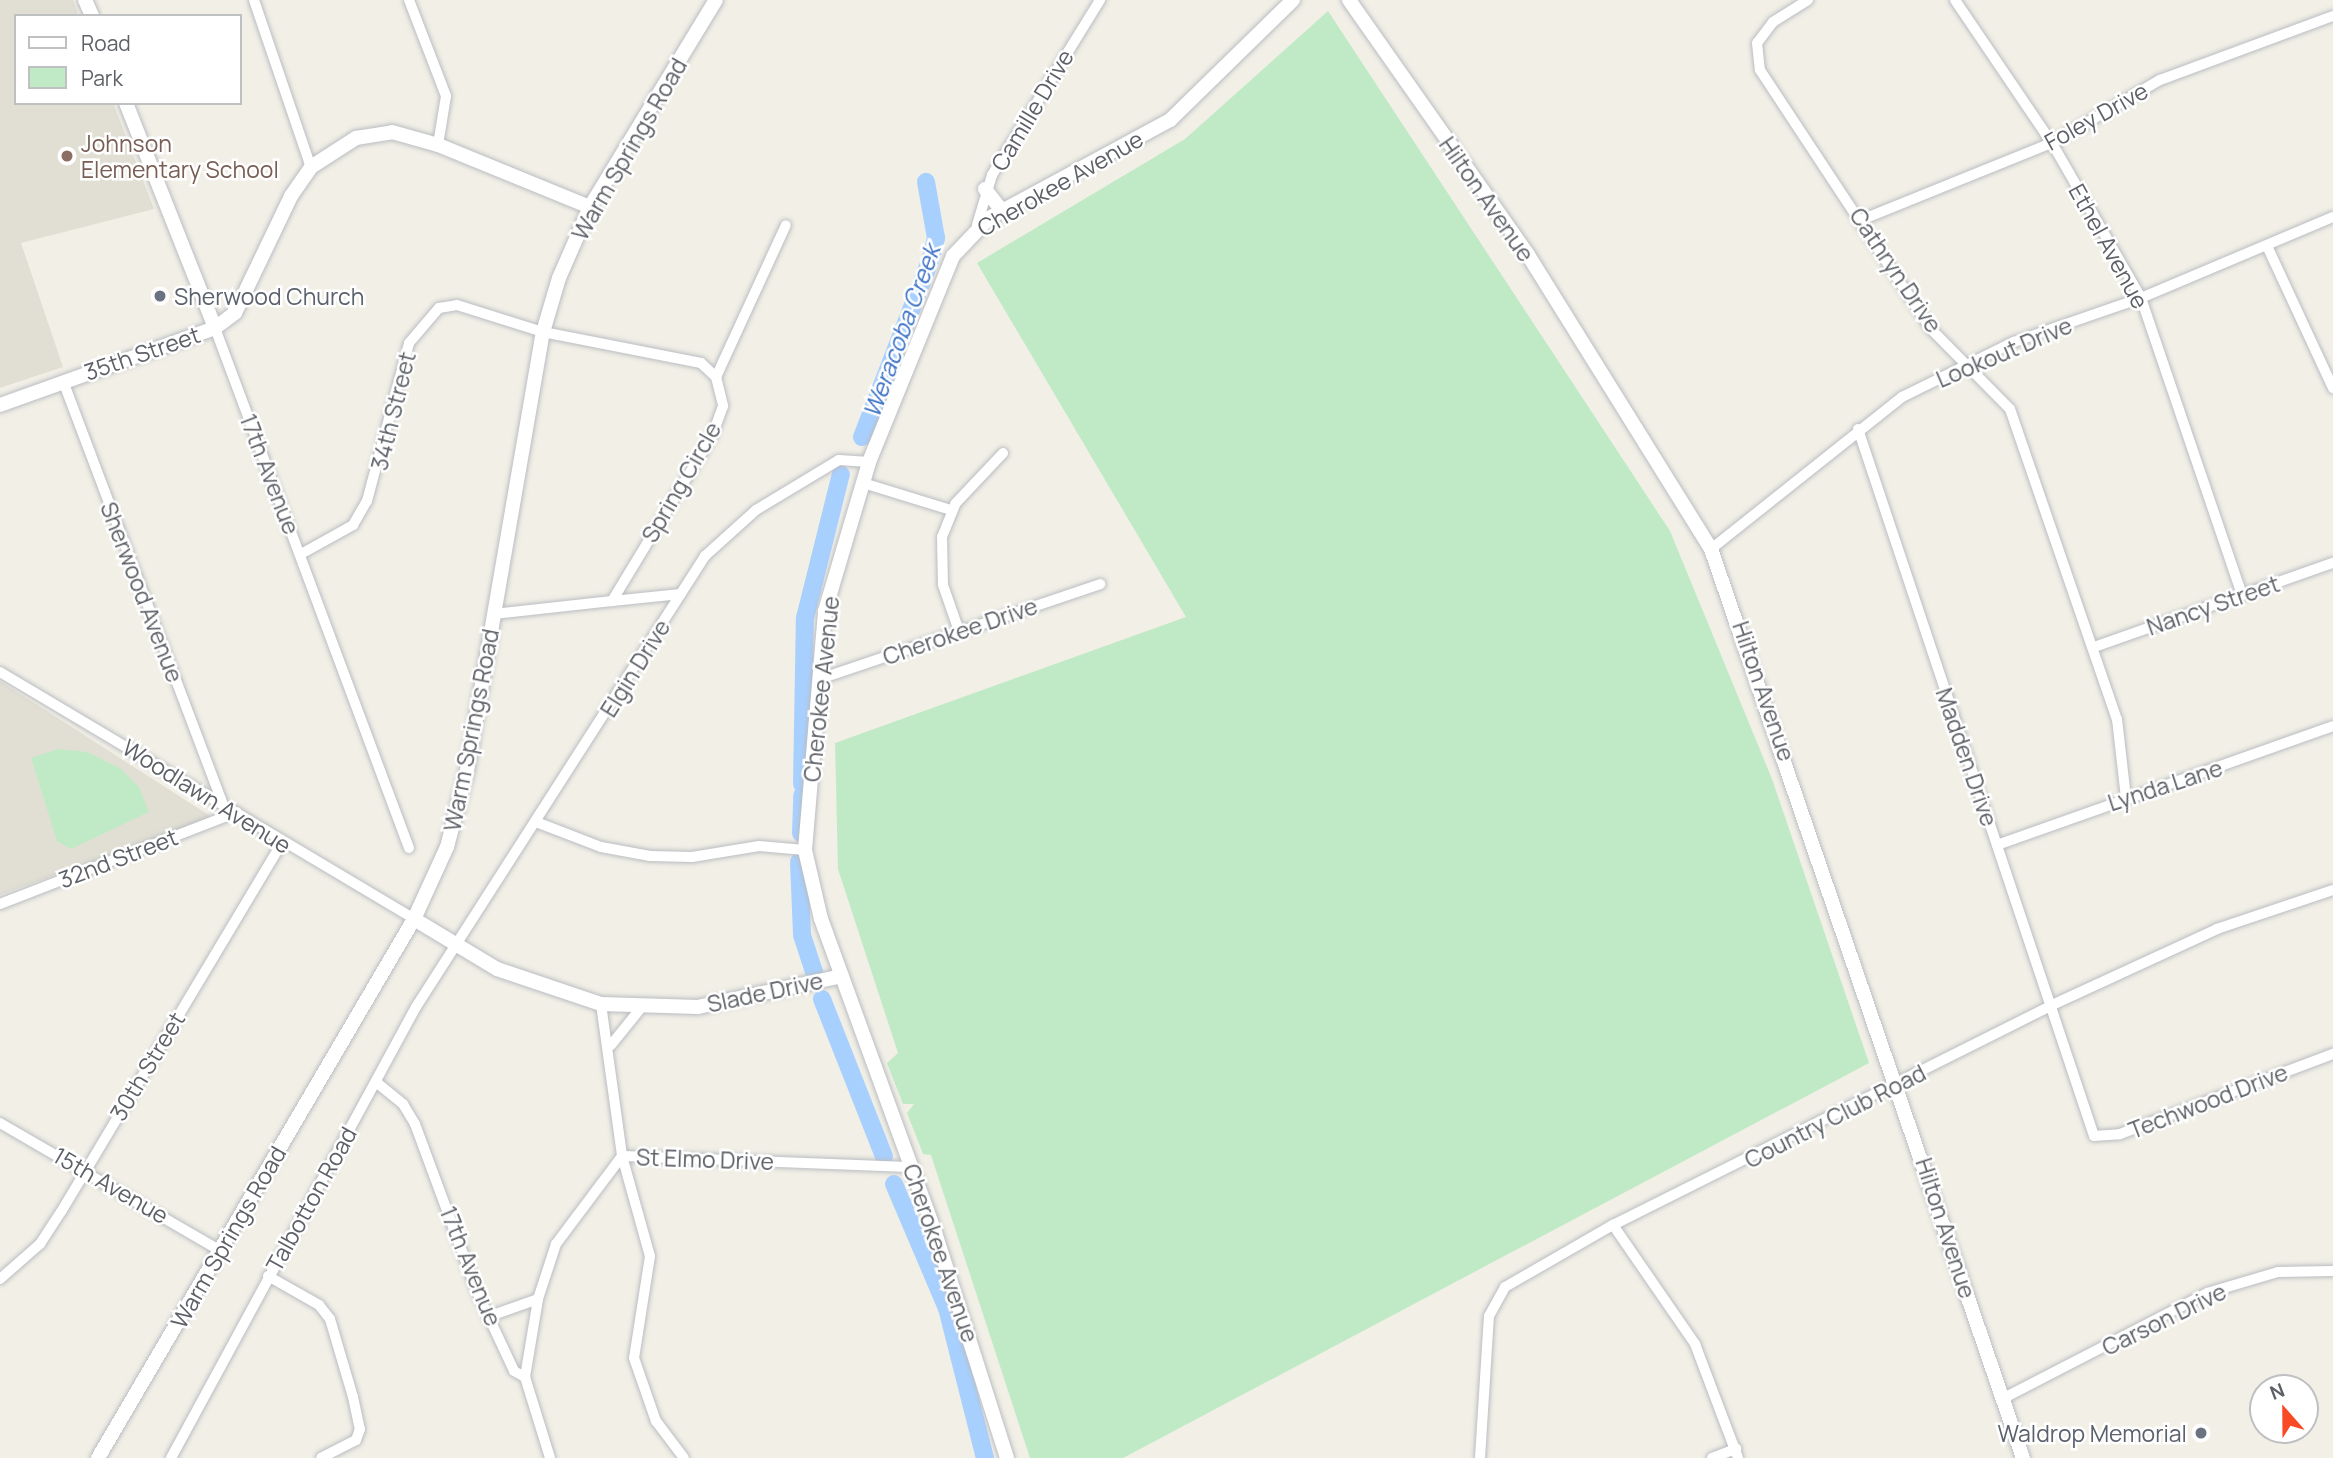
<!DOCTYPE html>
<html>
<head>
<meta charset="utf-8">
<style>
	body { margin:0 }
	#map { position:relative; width:2333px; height:1458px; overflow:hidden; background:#f1efe6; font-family:Manrope,sans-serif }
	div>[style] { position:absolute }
	.education>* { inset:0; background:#e1dfd4 }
	.green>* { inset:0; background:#c0eac5 }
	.river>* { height:18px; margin:-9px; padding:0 9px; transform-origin:9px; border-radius:9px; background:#a8d0ff }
	.roads { filter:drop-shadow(0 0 2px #babdc2) drop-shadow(0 0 2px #babdc2) }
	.street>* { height:10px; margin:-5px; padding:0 5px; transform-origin:5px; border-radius:5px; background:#fff }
	.secondary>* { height:14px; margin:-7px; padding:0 7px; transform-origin:7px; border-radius:7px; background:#fff }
	.dots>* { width:19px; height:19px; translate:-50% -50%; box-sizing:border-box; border:4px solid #fff; border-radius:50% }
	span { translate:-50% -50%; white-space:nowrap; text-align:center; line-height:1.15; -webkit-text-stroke:5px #fff; paint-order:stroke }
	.street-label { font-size:23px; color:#5d6167 }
	.education-label { font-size:23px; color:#785e54 }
	.left { translate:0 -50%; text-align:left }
	.worship-label { font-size:23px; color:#5b616d }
	.right { translate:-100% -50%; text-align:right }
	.water-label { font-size:24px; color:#3c71c5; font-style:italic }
	.legend { position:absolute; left:14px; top:14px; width:228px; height:91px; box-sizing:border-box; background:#fff; border:2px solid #bec0c2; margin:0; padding:9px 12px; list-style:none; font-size:21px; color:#5d6167 }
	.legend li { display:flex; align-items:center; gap:14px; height:35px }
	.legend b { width:35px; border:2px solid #bec0c2 }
	.north { position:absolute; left:2249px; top:1374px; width:70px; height:70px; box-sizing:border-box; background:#fff; border:2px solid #bec0c2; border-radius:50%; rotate:339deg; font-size:19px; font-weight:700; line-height:28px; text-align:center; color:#5d6167 }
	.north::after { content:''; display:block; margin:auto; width:24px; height:32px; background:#f84a24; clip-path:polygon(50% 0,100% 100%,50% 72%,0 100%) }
</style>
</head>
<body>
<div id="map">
	<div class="education">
		<i style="clip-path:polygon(0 0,73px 0,79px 16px,16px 16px,16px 103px,113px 103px,154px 209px,21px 243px,63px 367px,0 388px)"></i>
		<i style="clip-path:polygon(0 681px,212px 817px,0 895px)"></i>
	</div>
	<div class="green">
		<i style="clip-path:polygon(1328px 11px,1670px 531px,1772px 779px,1869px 1063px,1123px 1458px,1030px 1458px,931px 1155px,923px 1154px,907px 1113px,914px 1104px,903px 1104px,887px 1063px,898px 1053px,838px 869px,835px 743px,1186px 617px,977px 263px,1185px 139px)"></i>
		<i style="clip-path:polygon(58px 749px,87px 752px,121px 769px,139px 787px,149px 812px,71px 849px,57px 841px,31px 758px)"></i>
	</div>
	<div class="river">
		<i style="left:862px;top:437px;width:192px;rotate:-68.9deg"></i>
		<i style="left:931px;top:258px;width:21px;rotate:-76deg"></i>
		<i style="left:936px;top:238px;width:57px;rotate:-100.1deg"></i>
		<i style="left:802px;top:784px;width:166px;rotate:-89deg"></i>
		<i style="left:805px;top:618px;width:148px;rotate:-76deg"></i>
		<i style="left:801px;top:833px;width:38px;rotate:-88deg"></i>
		<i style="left:799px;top:862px;width:73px;rotate:87.6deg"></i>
		<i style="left:802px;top:935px;width:40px;rotate:72deg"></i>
		<i style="left:822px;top:999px;width:169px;rotate:68.5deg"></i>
		<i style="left:894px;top:1184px;width:135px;rotate:66.9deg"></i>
		<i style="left:947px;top:1308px;width:155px;rotate:75.8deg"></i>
	</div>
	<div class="roads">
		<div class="street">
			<i style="left:254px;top:0;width:176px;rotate:71.2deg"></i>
			<i style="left:409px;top:0;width:103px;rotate:68.9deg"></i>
			<i style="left:446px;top:96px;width:50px;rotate:99.3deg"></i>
			<i style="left:1808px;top:0;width:41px;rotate:147.8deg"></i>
			<i style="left:1773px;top:22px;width:26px;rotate:127deg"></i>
			<i style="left:1757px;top:43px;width:27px;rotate:84deg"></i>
			<i style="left:1760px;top:70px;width:310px;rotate:56.6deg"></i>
			<i style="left:1931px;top:329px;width:112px;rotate:45.4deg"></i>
			<i style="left:2010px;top:409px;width:328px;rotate:71deg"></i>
			<i style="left:2117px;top:719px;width:80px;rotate:83.5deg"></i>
			<i style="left:1955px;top:0;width:173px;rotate:55.9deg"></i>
			<i style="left:2052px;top:143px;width:179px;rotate:60.1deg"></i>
			<i style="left:2141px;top:298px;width:313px;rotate:71.2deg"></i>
			<i style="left:1861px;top:220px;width:206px;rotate:-22deg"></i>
			<i style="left:2052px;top:143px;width:125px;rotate:-30.3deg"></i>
			<i style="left:2160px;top:80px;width:184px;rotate:-20.3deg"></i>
			<i style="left:977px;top:225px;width:52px;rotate:-73.3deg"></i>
			<i style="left:992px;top:175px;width:206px;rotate:-58.3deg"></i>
			<i style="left:2267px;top:246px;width:157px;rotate:65.1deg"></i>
			<i style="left:215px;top:328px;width:555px;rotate:69.54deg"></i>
			<i style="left:716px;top:377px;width:167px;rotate:-65.3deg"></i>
			<i style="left:63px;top:381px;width:450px;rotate:69.3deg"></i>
			<i style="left:1858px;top:429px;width:745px;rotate:71.54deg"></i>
			<i style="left:2094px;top:1136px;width:26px;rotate:-4deg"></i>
			<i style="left:2120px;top:1134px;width:228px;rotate:-20.6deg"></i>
			<i style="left:863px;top:483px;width:92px;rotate:17.1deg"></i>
			<i style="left:1711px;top:549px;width:244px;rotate:-38.5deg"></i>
			<i style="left:1902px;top:397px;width:125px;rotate:-26.2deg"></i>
			<i style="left:2014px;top:342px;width:134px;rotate:-19.1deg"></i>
			<i style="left:2141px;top:298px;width:208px;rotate:-22.9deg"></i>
			<i style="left:301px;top:554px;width:60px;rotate:-29.1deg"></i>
			<i style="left:353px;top:525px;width:28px;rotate:-60deg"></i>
			<i style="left:367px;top:501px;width:163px;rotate:-75.1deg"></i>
			<i style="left:409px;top:343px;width:46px;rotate:-49.4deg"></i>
			<i style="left:439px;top:308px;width:18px;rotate:-9deg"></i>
			<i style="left:457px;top:305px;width:90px;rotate:17.4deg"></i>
			<i style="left:543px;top:332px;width:161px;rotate:11.1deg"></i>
			<i style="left:701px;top:363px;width:21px;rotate:43deg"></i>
			<i style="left:716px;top:377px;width:30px;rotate:76deg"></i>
			<i style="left:723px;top:406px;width:32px;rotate:110deg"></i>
			<i style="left:712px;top:436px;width:193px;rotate:121.2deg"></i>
			<i style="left:612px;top:601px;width:119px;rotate:173.7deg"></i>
			<i style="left:612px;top:601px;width:69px;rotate:-5.8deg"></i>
			<i style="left:959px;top:631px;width:49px;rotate:-109.2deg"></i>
			<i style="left:943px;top:585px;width:48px;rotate:-91.2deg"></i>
			<i style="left:942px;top:537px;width:35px;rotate:-68deg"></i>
			<i style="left:955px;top:504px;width:70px;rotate:-46.7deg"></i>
			<i style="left:2094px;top:647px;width:253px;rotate:-19.4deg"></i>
			<i style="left:0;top:672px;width:482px;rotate:30.8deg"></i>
			<i style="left:820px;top:679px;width:296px;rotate:-18.7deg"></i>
			<i style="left:536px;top:822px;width:70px;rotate:21deg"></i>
			<i style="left:601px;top:847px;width:50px;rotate:10.4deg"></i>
			<i style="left:650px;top:856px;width:42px;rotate:1.4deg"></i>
			<i style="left:692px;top:857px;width:68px;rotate:-9.3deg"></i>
			<i style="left:759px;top:846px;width:46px;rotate:5deg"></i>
			<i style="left:1997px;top:845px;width:356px;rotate:-19.5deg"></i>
			<i style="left:0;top:904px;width:254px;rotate:-21.2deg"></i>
			<i style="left:601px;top:1004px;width:153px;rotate:82.1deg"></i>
			<i style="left:622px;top:1156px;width:104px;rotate:74.4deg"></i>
			<i style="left:650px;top:1256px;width:103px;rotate:98.9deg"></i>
			<i style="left:634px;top:1358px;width:67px;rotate:70.8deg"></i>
			<i style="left:656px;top:1421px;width:46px;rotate:52.9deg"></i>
			<i style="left:611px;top:1045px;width:48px;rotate:-51deg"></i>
			<i style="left:376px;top:1082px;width:35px;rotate:39deg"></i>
			<i style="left:403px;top:1104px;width:23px;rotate:59deg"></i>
			<i style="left:415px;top:1124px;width:181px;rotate:69.7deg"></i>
			<i style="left:478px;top:1294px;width:85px;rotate:64.9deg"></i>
			<i style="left:514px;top:1371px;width:13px;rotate:29deg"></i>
			<i style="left:525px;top:1377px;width:85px;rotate:72.8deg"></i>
			<i style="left:0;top:1123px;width:255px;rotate:30.1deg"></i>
			<i style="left:1613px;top:1225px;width:145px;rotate:55.4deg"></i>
			<i style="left:1695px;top:1344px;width:122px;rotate:69.3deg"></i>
			<i style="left:268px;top:1276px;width:59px;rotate:29.6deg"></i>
			<i style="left:319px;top:1305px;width:18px;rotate:52deg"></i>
			<i style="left:330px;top:1319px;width:81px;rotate:73.6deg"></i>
			<i style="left:353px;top:1397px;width:33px;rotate:78deg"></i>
			<i style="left:360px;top:1429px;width:12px;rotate:110deg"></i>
			<i style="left:356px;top:1440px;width:39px;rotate:153deg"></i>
			<i style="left:0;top:1279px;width:53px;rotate:-41.2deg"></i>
			<i style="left:40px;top:1244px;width:38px;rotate:-57deg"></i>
			<i style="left:61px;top:1212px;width:430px;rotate:-59.1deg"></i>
			<i style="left:490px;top:1316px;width:51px;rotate:-19.5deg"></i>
			<i style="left:525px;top:1377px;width:79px;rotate:-80.5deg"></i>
			<i style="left:538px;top:1299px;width:58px;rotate:-71.9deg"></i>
			<i style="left:556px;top:1244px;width:110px;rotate:-53.1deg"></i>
			<i style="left:622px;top:1156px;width:288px;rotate:2.2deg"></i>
			<i style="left:2004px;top:1398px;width:229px;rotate:-27.3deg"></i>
			<i style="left:2207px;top:1293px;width:74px;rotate:-16.5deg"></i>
			<i style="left:2278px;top:1272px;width:55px;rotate:-1deg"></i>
			<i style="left:171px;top:1458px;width:513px;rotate:-61.49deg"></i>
			<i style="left:416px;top:1007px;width:536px;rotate:-57.35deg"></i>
			<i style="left:705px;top:556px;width:69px;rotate:-42deg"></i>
			<i style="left:756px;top:510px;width:97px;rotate:-31.1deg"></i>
			<i style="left:839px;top:460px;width:30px;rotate:4deg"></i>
			<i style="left:1480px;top:1458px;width:142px;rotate:-86.4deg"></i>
			<i style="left:1489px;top:1316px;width:33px;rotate:-61deg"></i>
			<i style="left:1505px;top:1287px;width:125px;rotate:-29.9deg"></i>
			<i style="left:1613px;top:1225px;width:491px;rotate:-26.6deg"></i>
			<i style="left:2052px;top:1005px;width:182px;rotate:-24.7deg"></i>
			<i style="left:2217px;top:929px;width:122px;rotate:-18.6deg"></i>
			<i style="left:1712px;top:1458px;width:26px;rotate:-21deg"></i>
		</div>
		<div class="secondary">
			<i style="left:85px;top:0;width:17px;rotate:66deg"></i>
			<i style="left:1349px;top:0;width:312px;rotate:54.9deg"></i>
			<i style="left:1528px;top:255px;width:346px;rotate:58.1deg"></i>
			<i style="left:1711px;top:549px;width:961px;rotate:71.06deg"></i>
			<i style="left:126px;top:103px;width:242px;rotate:68.4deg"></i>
			<i style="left:985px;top:189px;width:28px;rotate:52deg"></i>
			<i style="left:0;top:405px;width:228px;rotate:-19.7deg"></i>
			<i style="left:215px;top:328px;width:25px;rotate:-37deg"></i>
			<i style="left:235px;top:313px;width:130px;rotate:-64.4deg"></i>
			<i style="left:291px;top:196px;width:35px;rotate:-55deg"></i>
			<i style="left:311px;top:167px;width:54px;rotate:-32.8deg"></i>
			<i style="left:356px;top:138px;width:36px;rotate:-9deg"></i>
			<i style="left:392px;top:132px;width:48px;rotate:15.8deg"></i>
			<i style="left:438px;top:145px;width:164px;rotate:22.2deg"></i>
			<i style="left:414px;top:919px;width:97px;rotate:31.1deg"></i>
			<i style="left:497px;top:969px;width:110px;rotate:18.6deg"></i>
			<i style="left:601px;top:1004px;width:97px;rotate:1.8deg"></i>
			<i style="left:698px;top:1007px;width:147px;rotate:-12.1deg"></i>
			<i style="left:98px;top:1458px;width:625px;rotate:-59.62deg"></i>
			<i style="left:414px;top:919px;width:79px;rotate:-65.4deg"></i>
			<i style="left:447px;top:847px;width:79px;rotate:-75.3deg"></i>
			<i style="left:467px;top:771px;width:446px;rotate:-80.2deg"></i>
			<i style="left:543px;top:332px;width:56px;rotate:-73.5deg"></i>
			<i style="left:559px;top:278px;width:77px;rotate:-66.4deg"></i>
			<i style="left:590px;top:207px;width:242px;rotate:-58.7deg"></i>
			<i style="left:1007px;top:1458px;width:237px;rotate:-107.7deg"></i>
			<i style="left:935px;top:1232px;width:333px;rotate:-110deg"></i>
			<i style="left:821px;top:919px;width:71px;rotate:-103.1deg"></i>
			<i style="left:805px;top:850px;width:240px;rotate:-85.2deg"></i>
			<i style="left:825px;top:611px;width:155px;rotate:-73.5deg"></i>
			<i style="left:869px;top:462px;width:222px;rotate:-67.8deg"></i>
			<i style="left:953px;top:256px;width:52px;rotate:-46.5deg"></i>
			<i style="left:989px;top:218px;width:206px;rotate:-28.4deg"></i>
			<i style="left:1170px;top:120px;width:172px;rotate:-44.3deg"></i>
		</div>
	</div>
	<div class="dots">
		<i style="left:67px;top:156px;background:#8d6e63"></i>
		<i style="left:160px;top:296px;background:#6b7280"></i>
		<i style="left:2201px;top:1433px;background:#6b7280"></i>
	</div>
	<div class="street-label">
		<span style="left:1032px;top:110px;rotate:-59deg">Camille Drive</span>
		<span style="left:2096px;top:116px;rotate:-29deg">Foley Drive</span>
		<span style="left:629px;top:149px;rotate:-60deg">Warm Springs Road</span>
		<span style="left:1060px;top:183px;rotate:-30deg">Cherokee Avenue</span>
		<span style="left:1487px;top:199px;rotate:55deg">Hilton Avenue</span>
		<span style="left:2109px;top:246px;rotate:61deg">Ethel Avenue</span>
		<span style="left:1896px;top:270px;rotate:56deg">Cathryn Drive</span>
		<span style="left:2004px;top:352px;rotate:-23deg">Lookout Drive</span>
		<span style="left:142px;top:353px;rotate:-19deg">35th Street</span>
		<span style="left:393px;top:411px;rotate:-76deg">34th Street</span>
		<span style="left:270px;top:474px;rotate:69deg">17th Avenue</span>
		<span style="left:681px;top:482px;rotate:-60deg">Spring Circle</span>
		<span style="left:142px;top:592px;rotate:69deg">Sherwood Avenue</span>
		<span style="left:2213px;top:605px;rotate:-19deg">Nancy Street</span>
		<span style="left:960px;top:631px;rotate:-19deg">Cherokee Drive</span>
		<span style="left:635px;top:668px;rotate:-58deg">Elgin Drive</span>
		<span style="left:821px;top:689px;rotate:-84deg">Cherokee Avenue</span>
		<span style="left:1764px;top:691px;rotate:71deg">Hilton Avenue</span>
		<span style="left:471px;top:730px;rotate:-79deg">Warm Springs Road</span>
		<span style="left:1967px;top:757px;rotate:71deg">Madden Drive</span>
		<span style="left:2165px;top:785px;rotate:-18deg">Lynda Lane</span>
		<span style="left:207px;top:796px;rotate:32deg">Woodlawn Avenue</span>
		<span style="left:118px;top:858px;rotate:-21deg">32nd Street</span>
		<span style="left:765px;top:992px;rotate:-12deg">Slade Drive</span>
		<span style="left:147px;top:1066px;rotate:-59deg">30th Street</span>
		<span style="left:2208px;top:1101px;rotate:-21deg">Techwood Drive</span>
		<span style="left:1835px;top:1116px;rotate:-27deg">Country Club Road</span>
		<span style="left:705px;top:1159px;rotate:2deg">St Elmo Drive</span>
		<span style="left:111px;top:1185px;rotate:30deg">15th Avenue</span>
		<span style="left:311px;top:1199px;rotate:-61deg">Talbotton Road</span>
		<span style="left:1946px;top:1228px;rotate:72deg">Hilton Avenue</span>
		<span style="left:228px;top:1237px;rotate:-60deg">Warm Springs Road</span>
		<span style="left:941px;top:1253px;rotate:71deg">Cherokee Avenue</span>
		<span style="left:471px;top:1266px;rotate:68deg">17th Avenue</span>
		<span style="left:2164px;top:1319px;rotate:-26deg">Carson Drive</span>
	</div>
	<div class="education-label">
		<span class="left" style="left:81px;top:156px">Johnson<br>Elementary School</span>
	</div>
	<div class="worship-label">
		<span class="left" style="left:174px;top:296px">Sherwood Church</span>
		<span class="right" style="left:2187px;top:1433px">Waldrop Memorial</span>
	</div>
	<div class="water-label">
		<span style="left:901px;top:331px;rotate:-70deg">Weracoba Creek</span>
	</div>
	<ul class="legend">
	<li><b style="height:9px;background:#fff"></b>Road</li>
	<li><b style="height:19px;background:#c0eac5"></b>Park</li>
	</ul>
	<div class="north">N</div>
</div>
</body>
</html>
